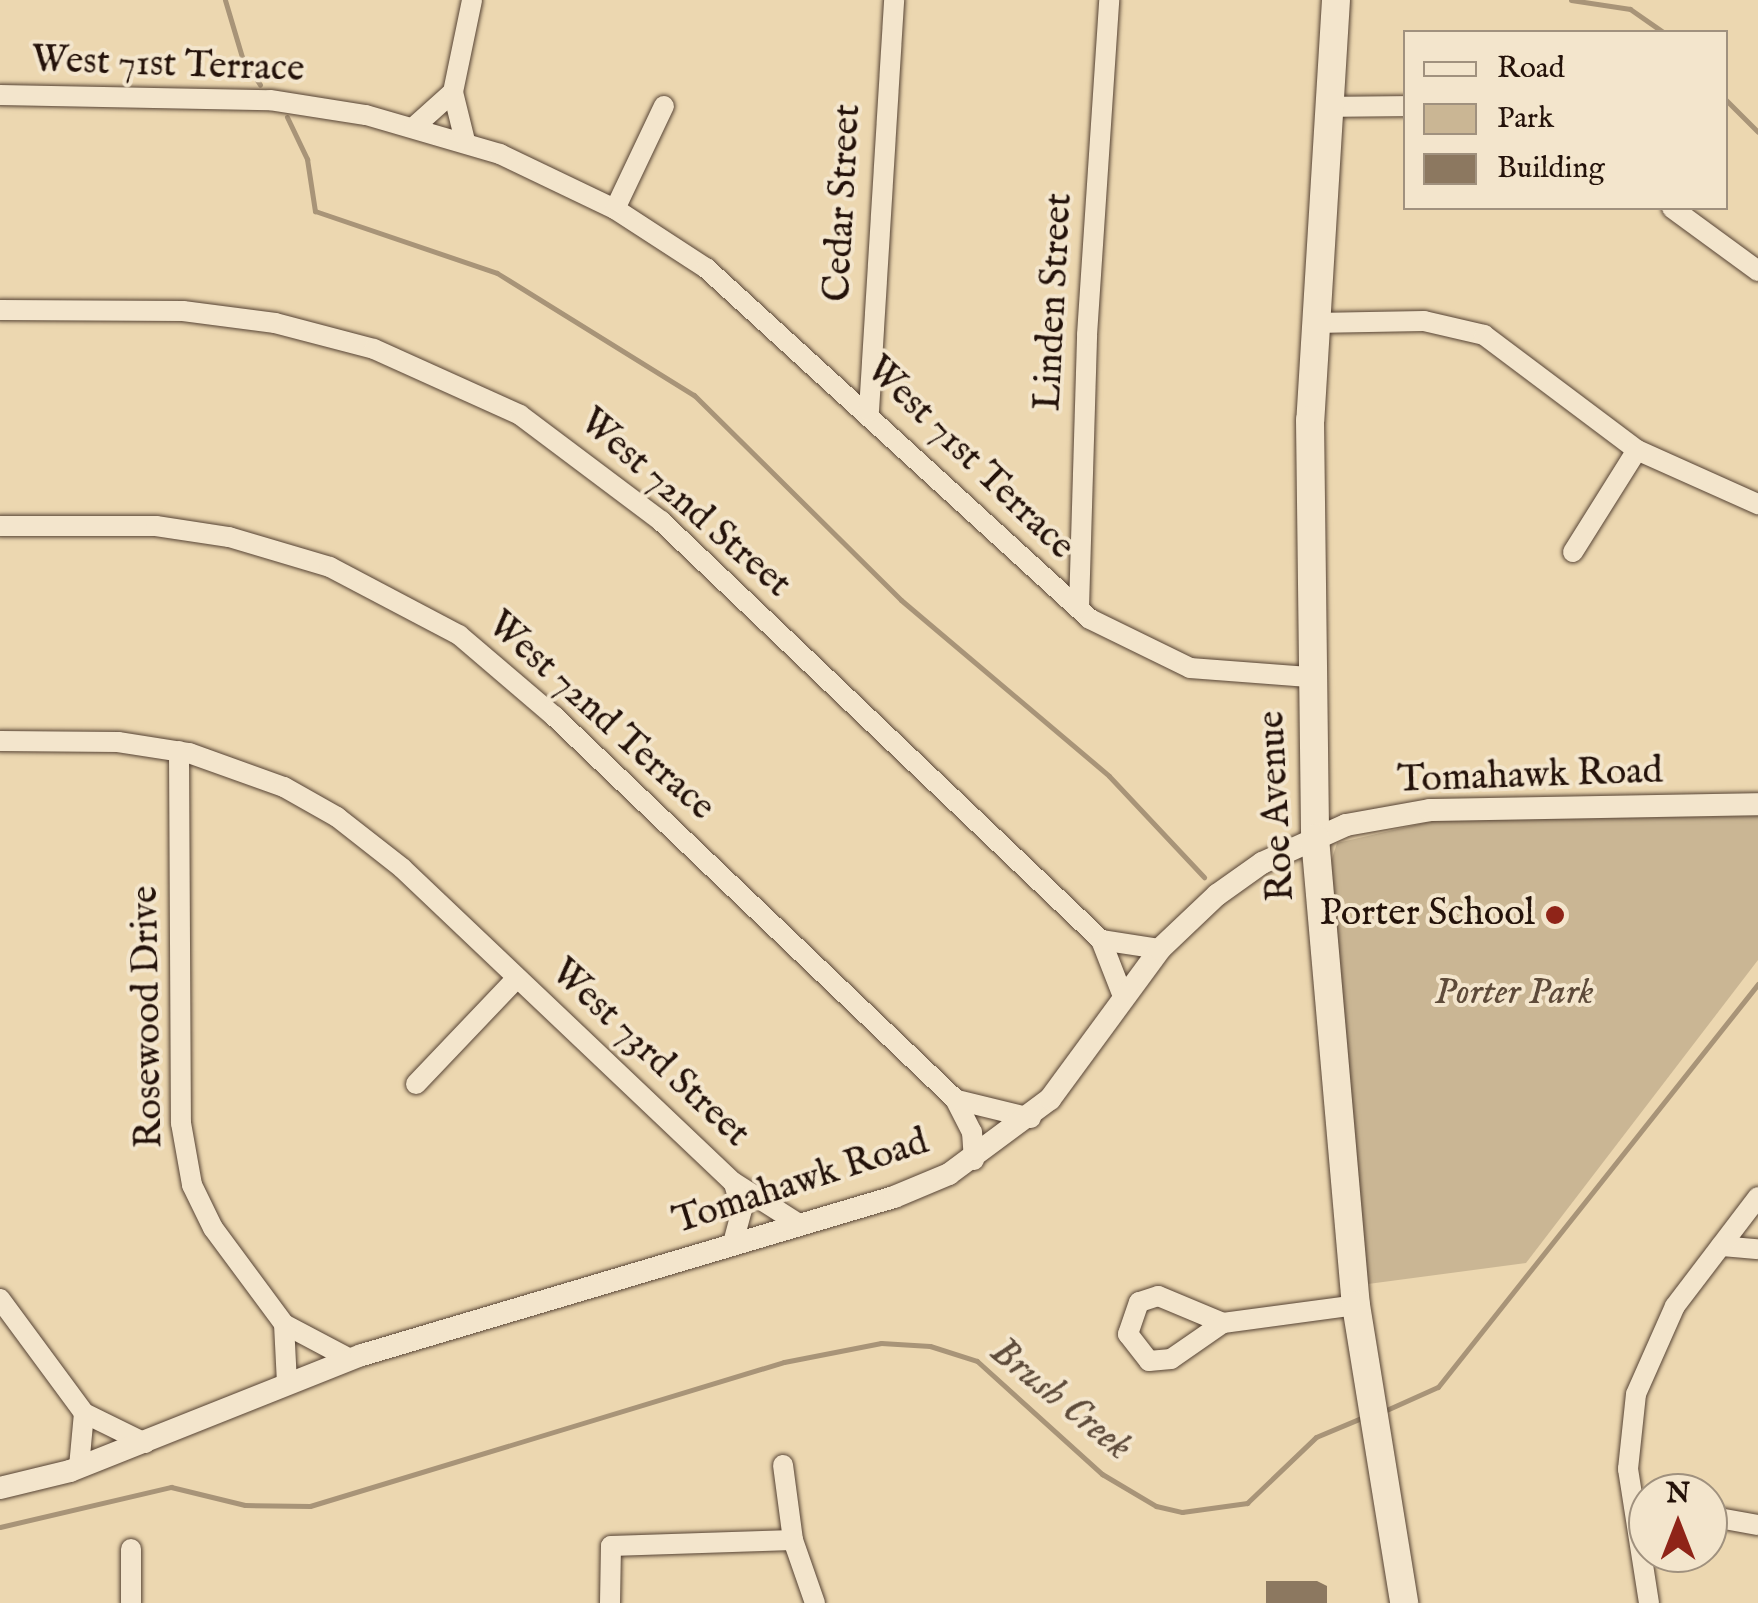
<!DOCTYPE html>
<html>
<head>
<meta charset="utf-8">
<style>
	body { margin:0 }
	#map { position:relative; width:1758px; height:1603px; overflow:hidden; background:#ecd7b0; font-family:"IM FELL English",serif }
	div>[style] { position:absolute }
	.green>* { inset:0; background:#cab694 }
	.stream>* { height:5px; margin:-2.5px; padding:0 2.5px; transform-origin:2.5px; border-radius:2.5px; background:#a89478 }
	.building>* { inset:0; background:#8c7860 }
	.roads { filter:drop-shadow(0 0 2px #564334) drop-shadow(0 0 2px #564334) }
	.minor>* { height:20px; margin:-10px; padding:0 10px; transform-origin:10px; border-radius:10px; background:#f3e5cc }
	.tertiary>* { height:22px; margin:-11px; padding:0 11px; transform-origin:11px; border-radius:11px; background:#f3e5cc }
	.secondary>* { height:28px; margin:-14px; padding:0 14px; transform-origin:14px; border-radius:14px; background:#f3e5cc }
	.dots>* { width:28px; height:28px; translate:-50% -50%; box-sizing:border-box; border:5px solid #f3e5cc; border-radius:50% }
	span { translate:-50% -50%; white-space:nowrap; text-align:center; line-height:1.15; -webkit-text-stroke:8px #f3e5cc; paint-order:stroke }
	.street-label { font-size:38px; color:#24120a }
	.poi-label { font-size:38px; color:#24120a }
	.right { translate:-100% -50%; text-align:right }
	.park-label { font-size:38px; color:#5e4b3a; font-style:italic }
	.water-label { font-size:40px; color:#5f4c3b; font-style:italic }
	.legend { position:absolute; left:1403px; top:30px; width:325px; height:180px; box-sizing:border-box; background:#f3e5cc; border:2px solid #a0917e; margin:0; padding:12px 18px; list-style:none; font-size:30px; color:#24120a }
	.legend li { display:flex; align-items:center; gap:20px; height:50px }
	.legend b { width:50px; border:2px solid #a0917e }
	.north { position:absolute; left:1628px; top:1473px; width:100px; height:100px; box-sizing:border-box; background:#f3e5cc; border:2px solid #a0917e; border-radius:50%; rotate:0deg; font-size:28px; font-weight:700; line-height:40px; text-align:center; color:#24120a }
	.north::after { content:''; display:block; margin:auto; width:35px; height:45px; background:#8f2418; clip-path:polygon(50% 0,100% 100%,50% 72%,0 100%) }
</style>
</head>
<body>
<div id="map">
	<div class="green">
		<i style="clip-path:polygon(1758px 816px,1758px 960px,1526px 1263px,1368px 1284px,1330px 865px,1337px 843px,1433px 821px)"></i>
	</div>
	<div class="stream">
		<i style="left:225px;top:0;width:59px;rotate:73.4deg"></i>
		<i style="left:242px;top:57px;width:33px;rotate:57deg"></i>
		<i style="left:1571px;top:0;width:60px;rotate:8.7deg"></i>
		<i style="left:1630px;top:9px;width:40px;rotate:34.9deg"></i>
		<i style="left:1726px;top:100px;width:45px;rotate:45deg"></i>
		<i style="left:287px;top:117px;width:47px;rotate:64.5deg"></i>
		<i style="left:307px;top:159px;width:53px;rotate:81.3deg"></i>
		<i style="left:315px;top:211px;width:192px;rotate:18.8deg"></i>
		<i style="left:497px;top:273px;width:232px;rotate:31.8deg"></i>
		<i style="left:694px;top:395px;width:291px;rotate:44.7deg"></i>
		<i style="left:901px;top:600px;width:272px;rotate:40.2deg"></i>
		<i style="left:1109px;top:776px;width:139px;rotate:46.8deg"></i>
		<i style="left:1382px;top:1412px;width:61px;rotate:-24.1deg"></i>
		<i style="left:1438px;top:1387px;width:515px;rotate:-51.55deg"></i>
		<i style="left:0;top:1527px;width:176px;rotate:-13.2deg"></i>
		<i style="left:171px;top:1487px;width:76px;rotate:13.7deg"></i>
		<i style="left:245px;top:1505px;width:65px;rotate:0.9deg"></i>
		<i style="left:310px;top:1506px;width:495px;rotate:-16.9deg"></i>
		<i style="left:784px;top:1362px;width:99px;rotate:-11.1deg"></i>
		<i style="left:881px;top:1343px;width:49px;rotate:3.5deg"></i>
		<i style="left:930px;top:1346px;width:49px;rotate:17.7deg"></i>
		<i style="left:977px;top:1361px;width:169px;rotate:42.1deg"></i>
		<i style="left:1102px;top:1474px;width:63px;rotate:30.7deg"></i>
		<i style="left:1156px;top:1506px;width:27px;rotate:13deg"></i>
		<i style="left:1182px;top:1512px;width:66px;rotate:-7.9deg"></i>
		<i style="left:1247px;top:1503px;width:95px;rotate:-43.7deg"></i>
		<i style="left:1316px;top:1437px;width:54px;rotate:-22.8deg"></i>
	</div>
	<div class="building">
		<i style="clip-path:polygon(1266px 1581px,1317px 1581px,1327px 1586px,1327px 1603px,1266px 1603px)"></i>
	</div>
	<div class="roads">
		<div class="minor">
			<i style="left:0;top:95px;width:270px;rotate:1.1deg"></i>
			<i style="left:270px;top:100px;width:97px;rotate:8.9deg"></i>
			<i style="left:366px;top:115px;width:140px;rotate:16.2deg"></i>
			<i style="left:500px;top:154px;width:127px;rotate:25.6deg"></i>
			<i style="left:615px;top:209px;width:108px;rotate:33deg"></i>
			<i style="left:706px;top:268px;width:520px;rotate:42.43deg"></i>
			<i style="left:1090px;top:619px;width:111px;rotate:26.1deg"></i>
			<i style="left:1190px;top:668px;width:119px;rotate:4.3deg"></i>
			<i style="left:1326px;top:107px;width:80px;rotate:-0.7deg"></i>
			<i style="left:414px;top:127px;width:52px;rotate:-41.9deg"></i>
			<i style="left:465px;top:141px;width:50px;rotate:-103.8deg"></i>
			<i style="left:453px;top:92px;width:94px;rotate:-78.3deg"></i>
			<i style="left:1672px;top:208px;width:107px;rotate:36.2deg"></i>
			<i style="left:615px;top:209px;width:114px;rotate:-64.6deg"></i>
			<i style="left:0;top:310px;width:183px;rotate:0.3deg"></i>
			<i style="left:183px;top:311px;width:93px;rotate:7.4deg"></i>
			<i style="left:275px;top:323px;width:102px;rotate:14.7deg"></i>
			<i style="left:374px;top:349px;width:160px;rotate:24.3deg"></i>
			<i style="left:520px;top:415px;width:176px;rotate:36.9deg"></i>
			<i style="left:661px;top:521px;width:608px;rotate:43.6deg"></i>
			<i style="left:1101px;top:940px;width:63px;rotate:68.7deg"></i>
			<i style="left:1314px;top:323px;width:110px;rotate:-1deg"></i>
			<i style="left:1424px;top:321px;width:62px;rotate:13.1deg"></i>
			<i style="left:1484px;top:335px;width:191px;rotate:36.9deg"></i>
			<i style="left:1637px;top:450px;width:133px;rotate:24.1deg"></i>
			<i style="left:869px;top:411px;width:412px;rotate:-86.5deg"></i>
			<i style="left:0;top:526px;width:156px"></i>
			<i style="left:156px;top:526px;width:74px;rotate:8.6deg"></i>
			<i style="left:229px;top:537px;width:105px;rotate:16.5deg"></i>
			<i style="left:330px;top:567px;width:146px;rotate:27.8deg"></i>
			<i style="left:459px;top:635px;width:125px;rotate:40.5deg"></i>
			<i style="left:554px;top:716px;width:555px;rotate:43.68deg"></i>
			<i style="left:955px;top:1099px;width:37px;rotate:63deg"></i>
			<i style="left:972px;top:1132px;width:28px;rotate:86deg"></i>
			<i style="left:1573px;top:552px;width:120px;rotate:-57.9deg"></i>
			<i style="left:1079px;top:608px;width:273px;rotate:-88.3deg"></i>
			<i style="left:1087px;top:335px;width:336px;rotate:-86.2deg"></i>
			<i style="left:0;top:741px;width:118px;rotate:0.5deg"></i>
			<i style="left:118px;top:742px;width:72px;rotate:8.8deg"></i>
			<i style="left:189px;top:753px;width:101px;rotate:19.7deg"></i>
			<i style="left:284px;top:787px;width:61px;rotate:29.5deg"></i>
			<i style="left:337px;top:817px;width:83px;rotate:38.1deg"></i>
			<i style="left:402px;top:868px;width:456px;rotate:43.5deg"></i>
			<i style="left:733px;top:1182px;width:78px;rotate:32.5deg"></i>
			<i style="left:179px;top:751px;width:372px;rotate:89.7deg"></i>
			<i style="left:181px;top:1123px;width:63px;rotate:79.9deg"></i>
			<i style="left:192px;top:1185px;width:48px;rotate:64deg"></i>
			<i style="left:213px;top:1228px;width:119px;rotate:53.5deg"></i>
			<i style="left:284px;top:1324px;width:75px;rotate:27.9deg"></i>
			<i style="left:1101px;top:940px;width:60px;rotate:8.7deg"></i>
			<i style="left:416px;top:1084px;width:146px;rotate:-46.4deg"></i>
			<i style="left:957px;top:1100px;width:76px;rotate:13.7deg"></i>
			<i style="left:733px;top:1243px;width:34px;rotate:-75deg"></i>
			<i style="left:742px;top:1210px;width:27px;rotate:-107deg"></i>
			<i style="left:1721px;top:1246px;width:37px;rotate:5deg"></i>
			<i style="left:0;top:1299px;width:142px;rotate:53.6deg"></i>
			<i style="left:84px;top:1413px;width:54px;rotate:95.3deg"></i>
			<i style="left:1223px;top:1323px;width:70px;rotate:-157.4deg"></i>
			<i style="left:1158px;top:1296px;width:20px;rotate:162deg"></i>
			<i style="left:1139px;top:1302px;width:34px;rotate:109deg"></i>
			<i style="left:1128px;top:1334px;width:34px;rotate:52deg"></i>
			<i style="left:1149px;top:1361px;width:22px;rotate:-5deg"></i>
			<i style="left:1171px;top:1359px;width:63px;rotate:-34.7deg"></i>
			<i style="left:1223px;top:1323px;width:134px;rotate:-7.7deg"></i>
			<i style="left:284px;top:1324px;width:59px;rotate:87.1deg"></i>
			<i style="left:84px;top:1413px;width:68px;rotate:26.2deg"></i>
			<i style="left:783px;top:1465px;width:76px;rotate:82.4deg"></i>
			<i style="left:793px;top:1540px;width:67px;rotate:70.8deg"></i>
			<i style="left:1708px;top:1516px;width:51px;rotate:10.2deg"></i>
			<i style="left:131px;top:1549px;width:54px;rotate:90deg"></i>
			<i style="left:610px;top:1603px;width:57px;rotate:-89deg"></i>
			<i style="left:611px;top:1546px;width:182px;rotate:-1.9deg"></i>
			<i style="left:1649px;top:1603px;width:136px;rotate:-98.9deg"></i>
			<i style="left:1628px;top:1469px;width:75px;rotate:-83.9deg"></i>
			<i style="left:1636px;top:1394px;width:96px;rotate:-66.1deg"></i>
			<i style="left:1675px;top:1306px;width:137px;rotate:-52.7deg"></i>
		</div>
		<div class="tertiary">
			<i style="left:0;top:1488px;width:72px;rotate:-13.7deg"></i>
			<i style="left:70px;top:1471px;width:314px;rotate:-21.7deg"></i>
			<i style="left:362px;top:1355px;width:555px;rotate:-16.54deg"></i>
			<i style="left:894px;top:1197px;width:60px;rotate:-22.7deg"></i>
			<i style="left:949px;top:1174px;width:126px;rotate:-36.6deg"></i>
			<i style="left:1050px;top:1099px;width:186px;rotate:-53.7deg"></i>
			<i style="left:1160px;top:949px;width:79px;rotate:-43.5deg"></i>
			<i style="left:1217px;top:895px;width:55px;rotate:-35.4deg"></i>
			<i style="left:1262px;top:863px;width:92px;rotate:-24.3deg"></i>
			<i style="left:1346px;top:825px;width:85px;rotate:-10.1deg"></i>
			<i style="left:1430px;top:810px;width:328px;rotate:-1deg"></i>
		</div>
		<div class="secondary">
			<i style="left:1336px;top:0;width:421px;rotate:93.5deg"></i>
			<i style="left:1310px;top:420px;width:418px;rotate:89.3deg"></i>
			<i style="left:1315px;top:838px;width:469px;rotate:85deg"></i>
			<i style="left:1356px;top:1305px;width:302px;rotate:80.8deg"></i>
		</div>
	</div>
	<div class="dots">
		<i style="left:1555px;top:915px;background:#8f2418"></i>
	</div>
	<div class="street-label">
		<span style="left:168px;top:66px;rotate:2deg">West 71st Terrace</span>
		<span style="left:844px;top:203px;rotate:-87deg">Cedar Street</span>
		<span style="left:1055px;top:302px;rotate:-87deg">Linden Street</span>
		<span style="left:969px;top:459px;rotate:44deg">West 71st Terrace</span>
		<span style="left:684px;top:504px;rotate:41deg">West 72nd Street</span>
		<span style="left:600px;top:717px;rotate:42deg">West 72nd Terrace</span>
		<span style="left:1530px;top:777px;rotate:-2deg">Tomahawk Road</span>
		<span style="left:1278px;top:806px;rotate:-93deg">Roe Avenue</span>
		<span style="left:149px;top:1017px;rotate:-91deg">Rosewood Drive</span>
		<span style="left:649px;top:1054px;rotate:43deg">West 73rd Street</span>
		<span style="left:801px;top:1183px;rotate:-18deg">Tomahawk Road</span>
	</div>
	<div class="poi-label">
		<span class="right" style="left:1535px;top:915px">Porter School</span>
	</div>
	<div class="park-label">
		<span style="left:1514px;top:994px">Porter Park</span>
	</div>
	<div class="water-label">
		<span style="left:1060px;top:1400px;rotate:39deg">Brush Creek</span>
	</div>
	<ul class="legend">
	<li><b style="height:12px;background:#f3e5cc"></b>Road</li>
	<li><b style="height:28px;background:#cab694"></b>Park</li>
	<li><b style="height:28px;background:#8c7860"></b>Building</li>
	</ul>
	<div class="north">N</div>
</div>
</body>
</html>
